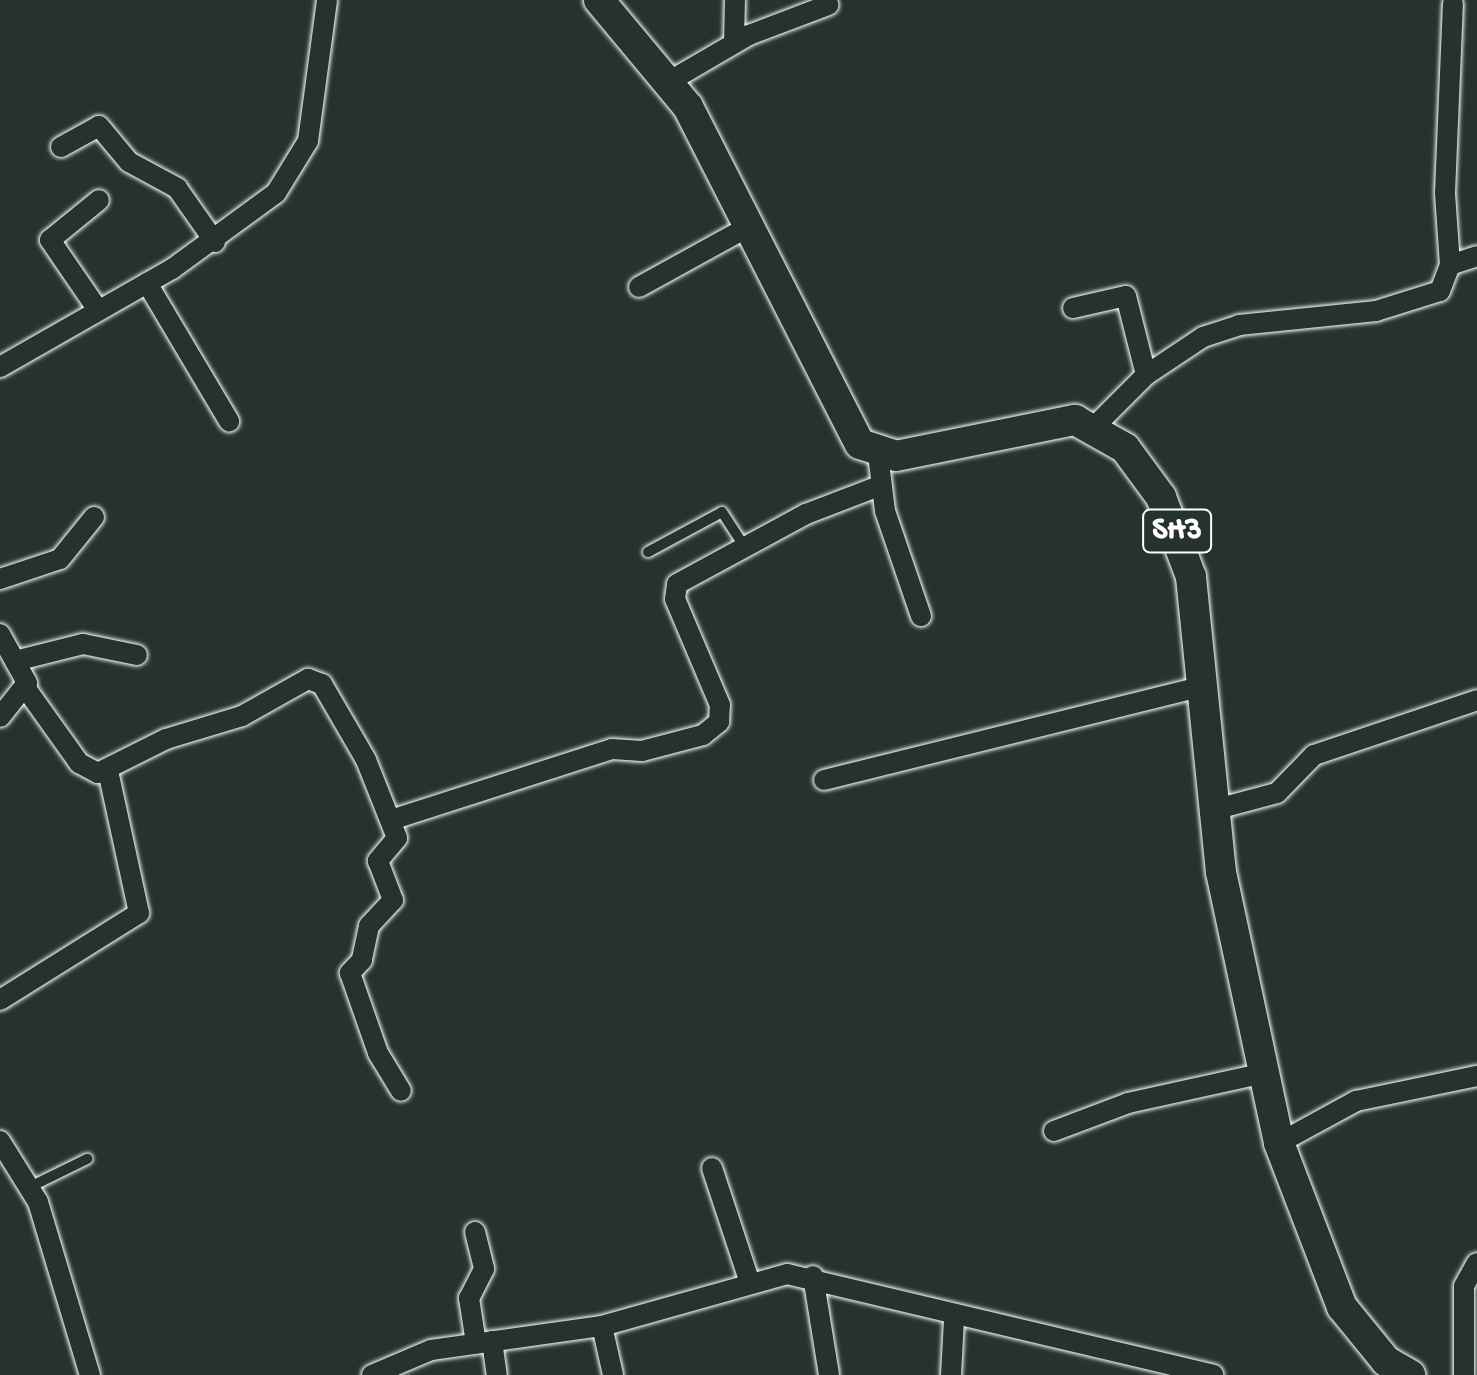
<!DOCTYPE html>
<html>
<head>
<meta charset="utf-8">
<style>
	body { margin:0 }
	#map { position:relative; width:1477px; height:1375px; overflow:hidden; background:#26332d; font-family:"Gochi Hand",sans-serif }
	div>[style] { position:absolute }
	.roads { filter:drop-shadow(0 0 2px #fff) drop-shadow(0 0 2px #fff) }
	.service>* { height:10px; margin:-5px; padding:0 5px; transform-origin:5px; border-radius:5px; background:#26332d }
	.minor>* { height:20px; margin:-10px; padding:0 10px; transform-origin:10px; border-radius:10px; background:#26332d }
	.primary>* { height:30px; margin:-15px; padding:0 15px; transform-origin:15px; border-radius:15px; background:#26332d }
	span { translate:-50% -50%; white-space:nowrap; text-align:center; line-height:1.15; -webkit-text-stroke:8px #26332d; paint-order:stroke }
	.shield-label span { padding:2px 8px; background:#26332d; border:2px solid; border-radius:8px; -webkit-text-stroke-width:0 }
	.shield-label { font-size:32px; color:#fff; font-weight:700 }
</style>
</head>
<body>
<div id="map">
	<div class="roads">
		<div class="service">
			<i style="left:648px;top:552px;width:84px;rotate:-28.4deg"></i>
			<i style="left:722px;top:512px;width:40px;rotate:57.1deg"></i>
			<i style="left:30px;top:1187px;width:64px;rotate:-26.2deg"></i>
		</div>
		<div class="minor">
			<i style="left:734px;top:43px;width:43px;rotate:-88.7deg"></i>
			<i style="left:670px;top:81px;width:91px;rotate:-30.2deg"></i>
			<i style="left:749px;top:35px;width:85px;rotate:-20.8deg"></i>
			<i style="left:61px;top:147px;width:43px;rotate:-28.9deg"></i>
			<i style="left:99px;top:126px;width:47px;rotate:50.2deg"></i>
			<i style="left:129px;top:162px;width:55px;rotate:28.4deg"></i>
			<i style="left:177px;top:188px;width:66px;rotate:54.9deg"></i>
			<i style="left:1450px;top:265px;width:72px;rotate:-94deg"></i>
			<i style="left:1445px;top:193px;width:189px;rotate:-87.6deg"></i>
			<i style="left:147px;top:283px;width:161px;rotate:59.3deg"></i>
			<i style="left:639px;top:287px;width:122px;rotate:-28.9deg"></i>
			<i style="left:1073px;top:308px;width:54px;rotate:-12.8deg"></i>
			<i style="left:1126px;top:296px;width:81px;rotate:75.8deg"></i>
			<i style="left:98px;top:310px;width:85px;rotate:-124.4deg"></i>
			<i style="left:50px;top:240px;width:63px;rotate:-39.2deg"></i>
			<i style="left:0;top:367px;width:198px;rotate:-29.7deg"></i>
			<i style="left:172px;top:269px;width:129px;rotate:-36.2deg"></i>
			<i style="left:276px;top:193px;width:61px;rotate:-58.4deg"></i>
			<i style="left:308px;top:141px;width:142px;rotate:-82.3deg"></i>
			<i style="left:1096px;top:425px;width:71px;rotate:-45deg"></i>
			<i style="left:1146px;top:375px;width:69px;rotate:-33.7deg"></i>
			<i style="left:1203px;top:337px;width:38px;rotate:-18deg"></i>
			<i style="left:1239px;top:325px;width:138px;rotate:-5.8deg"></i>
			<i style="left:1376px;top:311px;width:67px;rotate:-17.4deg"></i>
			<i style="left:1440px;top:291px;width:28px;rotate:-69deg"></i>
			<i style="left:1450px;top:265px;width:28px;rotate:-18deg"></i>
			<i style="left:878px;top:454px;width:57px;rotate:83deg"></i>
			<i style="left:885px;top:511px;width:111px;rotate:71.1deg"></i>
			<i style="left:0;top:579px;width:63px;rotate:-18.4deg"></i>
			<i style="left:60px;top:559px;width:54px;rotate:-51deg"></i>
			<i style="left:0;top:634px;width:56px;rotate:61.1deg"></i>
			<i style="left:27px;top:683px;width:43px;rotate:128.5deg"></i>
			<i style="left:15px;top:661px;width:70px;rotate:-14deg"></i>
			<i style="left:83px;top:644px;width:55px;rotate:11.5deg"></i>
			<i style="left:27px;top:690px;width:90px;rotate:54.5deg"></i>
			<i style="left:79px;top:763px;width:21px;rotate:28deg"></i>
			<i style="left:98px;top:773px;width:76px;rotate:-26.6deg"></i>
			<i style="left:166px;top:739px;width:79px;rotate:-16.8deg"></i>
			<i style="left:242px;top:716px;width:76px;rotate:-29.3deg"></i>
			<i style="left:308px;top:679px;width:15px;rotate:20deg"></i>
			<i style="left:322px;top:684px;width:88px;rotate:59.9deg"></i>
			<i style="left:366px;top:760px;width:84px;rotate:68.3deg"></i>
			<i style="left:397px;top:838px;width:30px;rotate:130deg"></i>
			<i style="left:378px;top:861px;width:42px;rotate:69deg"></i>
			<i style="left:393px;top:900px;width:35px;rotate:133deg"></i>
			<i style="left:369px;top:926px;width:35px;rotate:102deg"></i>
			<i style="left:362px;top:960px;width:18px;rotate:133deg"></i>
			<i style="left:350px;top:973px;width:85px;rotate:70.7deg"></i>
			<i style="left:378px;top:1053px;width:44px;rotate:58.8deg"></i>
			<i style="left:824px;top:780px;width:387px;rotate:-13.9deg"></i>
			<i style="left:1213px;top:810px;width:66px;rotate:-14.9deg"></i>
			<i style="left:1277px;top:793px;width:53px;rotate:-45.8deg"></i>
			<i style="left:1314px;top:755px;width:172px;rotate:-18.6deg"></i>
			<i style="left:391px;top:820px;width:232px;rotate:-17.8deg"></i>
			<i style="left:612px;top:749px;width:30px;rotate:4deg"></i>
			<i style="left:642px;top:751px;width:63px;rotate:-14.7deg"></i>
			<i style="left:703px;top:735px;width:21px;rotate:-39deg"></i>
			<i style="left:719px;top:722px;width:17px;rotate:-87deg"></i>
			<i style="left:720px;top:705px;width:115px;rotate:-113deg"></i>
			<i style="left:675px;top:599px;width:15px;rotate:-82deg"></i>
			<i style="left:677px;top:584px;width:147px;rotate:-28.5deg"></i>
			<i style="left:806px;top:514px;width:78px;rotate:-21deg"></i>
			<i style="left:0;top:1000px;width:164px;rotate:-32deg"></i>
			<i style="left:139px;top:913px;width:145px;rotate:-102.3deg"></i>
			<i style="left:1054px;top:1131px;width:79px;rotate:-20.7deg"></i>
			<i style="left:1128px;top:1103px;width:135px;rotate:-12.4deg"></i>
			<i style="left:0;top:1141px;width:72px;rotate:58.1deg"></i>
			<i style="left:38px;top:1202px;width:181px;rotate:73.3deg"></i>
			<i style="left:1279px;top:1143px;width:88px;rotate:-28.6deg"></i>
			<i style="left:1356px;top:1101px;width:124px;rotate:-11.7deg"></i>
			<i style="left:712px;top:1168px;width:118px;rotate:71.7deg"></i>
			<i style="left:475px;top:1232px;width:38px;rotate:76deg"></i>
			<i style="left:484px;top:1269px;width:33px;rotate:117deg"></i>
			<i style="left:469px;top:1298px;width:46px;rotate:81.2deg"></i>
			<i style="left:813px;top:1276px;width:100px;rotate:80.8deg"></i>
			<i style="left:602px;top:1326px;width:50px;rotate:77.3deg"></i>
			<i style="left:492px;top:1341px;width:34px;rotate:82deg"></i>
			<i style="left:372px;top:1375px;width:64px;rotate:-23deg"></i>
			<i style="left:431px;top:1350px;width:173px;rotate:-8deg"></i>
			<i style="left:602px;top:1326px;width:192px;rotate:-15.7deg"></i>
			<i style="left:787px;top:1274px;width:438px;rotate:13.3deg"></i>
			<i style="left:951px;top:1375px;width:56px;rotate:-86.9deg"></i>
			<i style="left:1464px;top:1375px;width:89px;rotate:-90deg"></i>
			<i style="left:1464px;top:1286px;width:26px;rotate:-61deg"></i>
		</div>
		<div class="primary">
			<i style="left:599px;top:0;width:139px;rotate:50.2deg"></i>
			<i style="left:688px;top:107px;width:378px;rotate:63deg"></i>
			<i style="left:860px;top:444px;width:38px;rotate:18deg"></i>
			<i style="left:896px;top:456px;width:183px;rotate:-11.4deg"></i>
			<i style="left:1075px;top:420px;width:57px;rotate:29.2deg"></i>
			<i style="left:1125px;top:448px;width:61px;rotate:53.7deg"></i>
			<i style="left:1161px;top:497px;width:85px;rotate:69.4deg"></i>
			<i style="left:1191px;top:577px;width:297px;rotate:84.2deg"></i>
			<i style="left:1221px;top:872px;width:277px;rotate:77.9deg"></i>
			<i style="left:1279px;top:1143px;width:176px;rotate:69deg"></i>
			<i style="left:1342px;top:1307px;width:70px;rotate:50.8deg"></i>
			<i style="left:1386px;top:1361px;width:28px;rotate:30deg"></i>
		</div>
	</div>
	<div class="shield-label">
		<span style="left:1177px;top:531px">SH3</span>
	</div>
</div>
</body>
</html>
